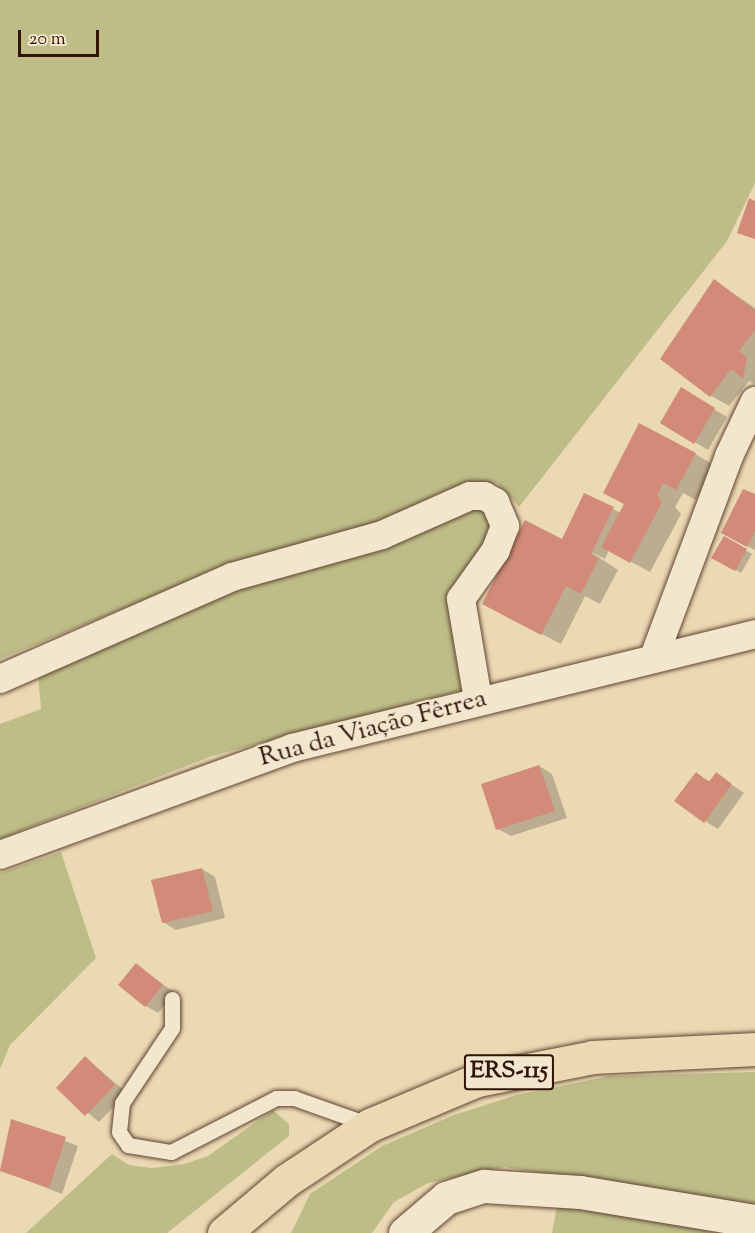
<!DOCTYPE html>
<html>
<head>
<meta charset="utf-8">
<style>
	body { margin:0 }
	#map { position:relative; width:755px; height:1233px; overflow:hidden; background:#ebd9b4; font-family:"Sorts Mill Goudy",serif }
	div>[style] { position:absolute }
	.green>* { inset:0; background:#bebd88 }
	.shadow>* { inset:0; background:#0003 }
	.building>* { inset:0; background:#d18b78 }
	.roads { filter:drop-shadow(0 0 2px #604532) drop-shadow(0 0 2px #604532) }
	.lane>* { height:15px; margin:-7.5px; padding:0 7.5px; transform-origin:7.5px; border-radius:7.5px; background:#f2e6ce }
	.street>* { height:28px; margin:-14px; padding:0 14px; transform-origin:14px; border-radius:14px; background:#f2e6ce }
	.secondary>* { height:33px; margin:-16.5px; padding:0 16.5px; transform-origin:16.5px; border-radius:16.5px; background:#f2e6ce }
	.primary>* { height:33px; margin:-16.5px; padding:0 16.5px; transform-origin:16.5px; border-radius:16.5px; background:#ebd9b4 }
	span { translate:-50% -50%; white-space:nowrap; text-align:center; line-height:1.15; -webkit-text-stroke:4.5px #f2e6ce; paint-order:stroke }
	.shield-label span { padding:2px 4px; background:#f2e6ce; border:2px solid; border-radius:4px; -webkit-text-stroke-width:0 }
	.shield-label { font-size:24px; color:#311406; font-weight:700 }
	.street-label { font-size:26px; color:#311406 }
	.scale { position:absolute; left:18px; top:30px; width:81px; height:27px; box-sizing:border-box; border:3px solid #311406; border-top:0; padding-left:8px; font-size:18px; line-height:21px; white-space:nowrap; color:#311406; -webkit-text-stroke:4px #f2e6ce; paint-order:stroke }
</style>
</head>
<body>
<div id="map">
	<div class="green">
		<i style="clip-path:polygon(0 0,755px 0,755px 183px,727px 241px,519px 507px,497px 483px,469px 486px,375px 526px,227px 566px,0 659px)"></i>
		<i style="clip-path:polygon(468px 508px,489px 511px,494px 525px,489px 548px,463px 576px,467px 689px,212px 756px,0 839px,0 724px,41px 709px,38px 674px,236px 588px)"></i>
		<i style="clip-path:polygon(61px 852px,96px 958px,10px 1045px,0 1069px,0 873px)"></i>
		<i style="clip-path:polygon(755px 1072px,755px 1211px,505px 1167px,428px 1183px,394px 1202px,372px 1233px,291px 1233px,310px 1194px,382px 1146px,454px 1115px,516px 1095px,610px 1076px)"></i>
		<i style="clip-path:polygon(273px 1110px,289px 1124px,289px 1136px,167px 1233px,26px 1233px,112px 1154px,129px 1165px,152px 1168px,184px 1164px,208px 1156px)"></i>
		<i style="clip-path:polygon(558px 1201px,731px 1233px,552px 1233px)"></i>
	</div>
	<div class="shadow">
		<i style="clip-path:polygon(715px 281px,755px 308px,755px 384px,749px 381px,729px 406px,710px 395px)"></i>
		<i style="clip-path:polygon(681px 389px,727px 417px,708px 450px,662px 423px)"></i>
		<i style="clip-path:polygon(695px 454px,714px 465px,696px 500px,683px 493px,675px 507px,681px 514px,650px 572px,609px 550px,605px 559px,591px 552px,618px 570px,600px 604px,585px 596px,561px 644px,503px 614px,613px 509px,621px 513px)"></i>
		<i style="clip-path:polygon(755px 496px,755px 550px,735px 540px)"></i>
		<i style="clip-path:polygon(724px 538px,752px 554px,741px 573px,713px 557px)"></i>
		<i style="clip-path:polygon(539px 766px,552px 774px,567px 818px,511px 836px,498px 829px)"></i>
		<i style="clip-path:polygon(696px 774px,711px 782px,716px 774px,744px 793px,718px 829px,705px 821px)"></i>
		<i style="clip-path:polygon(202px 869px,215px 877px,225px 918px,176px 930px,163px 922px)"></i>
		<i style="clip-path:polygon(137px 965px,175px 993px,158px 1013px,146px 1006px)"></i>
		<i style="clip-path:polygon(86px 1058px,127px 1093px,99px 1122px,58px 1088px)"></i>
		<i style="clip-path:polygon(12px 1121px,78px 1146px,62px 1194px,0 1170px)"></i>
	</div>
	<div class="building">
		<i style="clip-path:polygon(749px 198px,755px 201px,755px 239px,737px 233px)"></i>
		<i style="clip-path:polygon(714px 279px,755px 310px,755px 330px,739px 351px,747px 357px,743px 379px,731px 369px,710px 397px,660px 359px)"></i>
		<i style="clip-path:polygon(681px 387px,715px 408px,694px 444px,660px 423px)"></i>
		<i style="clip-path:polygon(639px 423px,696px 453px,676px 490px,663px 483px,657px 495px,662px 502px,630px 563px,601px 547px,624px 504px,603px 493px)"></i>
		<i style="clip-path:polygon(743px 489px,755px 494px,755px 531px,747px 547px,721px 533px)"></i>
		<i style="clip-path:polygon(584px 493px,614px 507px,591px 554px,599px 558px,581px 594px,566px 586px,541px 635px,482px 604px,525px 520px,562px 539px)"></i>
		<i style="clip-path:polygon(724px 536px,747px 549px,735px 571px,711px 558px)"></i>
		<i style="clip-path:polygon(539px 765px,555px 811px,496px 830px,481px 784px)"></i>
		<i style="clip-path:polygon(696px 772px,709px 782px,716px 772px,732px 784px,704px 823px,674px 801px)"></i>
		<i style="clip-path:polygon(202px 868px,213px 911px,162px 923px,151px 880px)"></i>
		<i style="clip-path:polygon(136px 963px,163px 985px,145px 1007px,118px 985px)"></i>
		<i style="clip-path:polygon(85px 1056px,115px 1085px,85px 1116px,56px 1088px)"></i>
		<i style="clip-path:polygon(11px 1119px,66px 1137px,49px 1188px,0 1171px)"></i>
	</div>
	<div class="roads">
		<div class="lane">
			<i style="left:172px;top:999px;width:29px;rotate:90deg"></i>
			<i style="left:172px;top:1028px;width:90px;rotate:123.7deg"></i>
			<i style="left:122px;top:1103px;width:29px;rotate:96deg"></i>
			<i style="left:119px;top:1132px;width:16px;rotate:55deg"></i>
			<i style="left:128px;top:1145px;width:44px;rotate:9.2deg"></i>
			<i style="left:171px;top:1152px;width:118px;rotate:-27.2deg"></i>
			<i style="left:276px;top:1098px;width:18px"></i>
			<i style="left:294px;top:1098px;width:81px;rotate:19.6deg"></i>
		</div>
		<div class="street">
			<i style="left:654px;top:657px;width:215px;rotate:-69.5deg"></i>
			<i style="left:729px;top:456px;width:61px;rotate:-64.7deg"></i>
			<i style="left:0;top:679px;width:253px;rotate:-23.7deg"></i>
			<i style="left:232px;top:577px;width:156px;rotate:-15.6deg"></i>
			<i style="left:382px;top:535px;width:96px;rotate:-23.9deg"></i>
			<i style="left:470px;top:496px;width:14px"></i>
			<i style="left:484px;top:496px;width:13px;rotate:29deg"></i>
			<i style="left:495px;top:502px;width:26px;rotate:67deg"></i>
			<i style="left:505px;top:526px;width:26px;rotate:111deg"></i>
			<i style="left:496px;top:550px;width:60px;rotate:125.5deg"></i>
			<i style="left:461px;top:599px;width:102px;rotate:80.4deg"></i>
			<i style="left:0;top:855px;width:311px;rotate:-20.1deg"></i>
			<i style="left:292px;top:748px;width:477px;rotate:-13.8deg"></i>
		</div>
		<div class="secondary">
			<i style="left:405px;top:1233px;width:54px;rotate:-40.5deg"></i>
			<i style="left:446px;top:1198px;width:40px;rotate:-18deg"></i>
			<i style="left:484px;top:1186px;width:96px;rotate:3.6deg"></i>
			<i style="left:580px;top:1192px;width:177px;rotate:9.4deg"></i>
		</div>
		<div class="primary">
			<i style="left:224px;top:1233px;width:82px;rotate:-40.1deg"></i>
			<i style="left:287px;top:1180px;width:100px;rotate:-33.5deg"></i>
			<i style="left:370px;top:1125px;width:116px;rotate:-22.8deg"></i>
			<i style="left:477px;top:1080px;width:118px;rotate:-11.2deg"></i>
			<i style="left:593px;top:1057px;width:162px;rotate:-2.8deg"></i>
		</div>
	</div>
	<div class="shield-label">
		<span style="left:509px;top:1072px">ERS-115</span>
	</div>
	<div class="street-label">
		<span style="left:373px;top:729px;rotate:-15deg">Rua da Viação Fêrrea</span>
	</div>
	<div class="scale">20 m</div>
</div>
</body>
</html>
